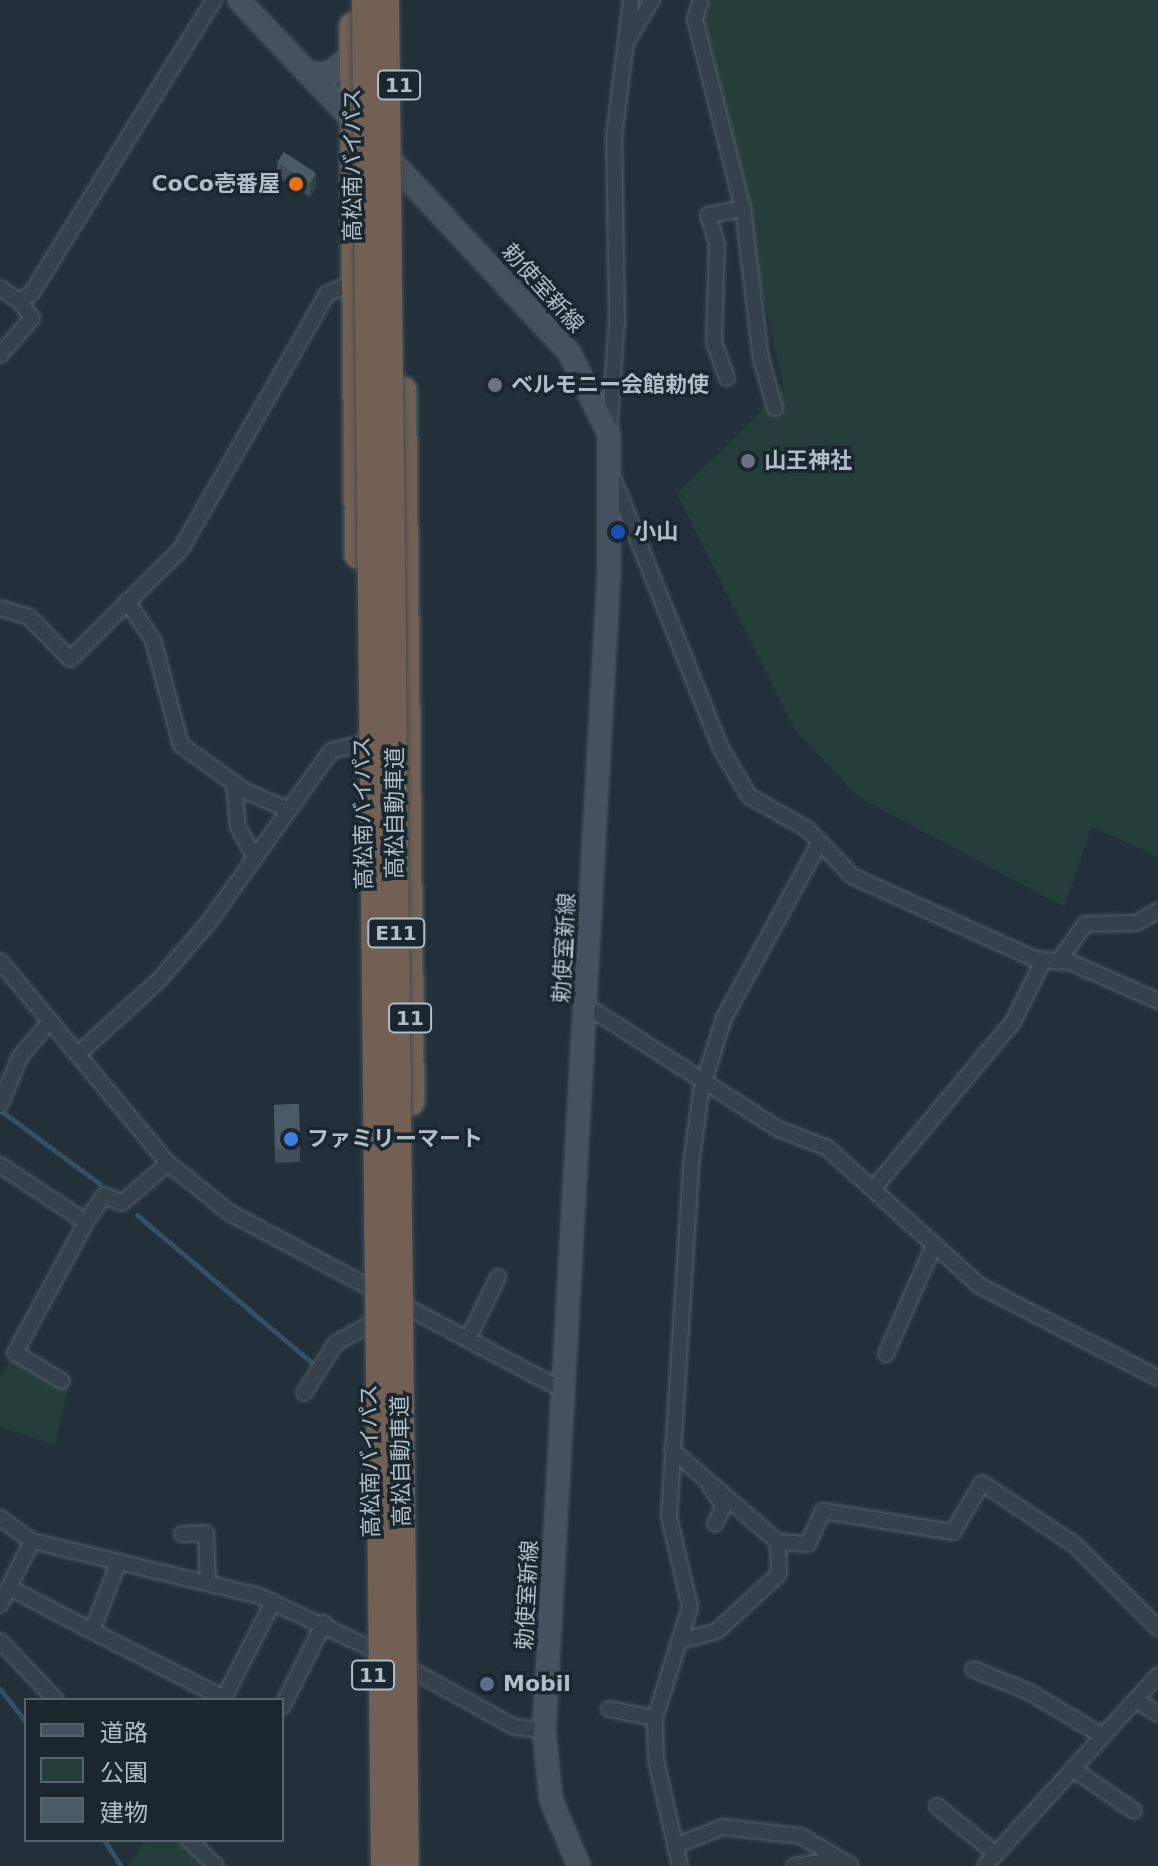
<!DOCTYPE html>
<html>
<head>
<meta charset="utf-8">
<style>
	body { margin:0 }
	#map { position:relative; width:1158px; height:1866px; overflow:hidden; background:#22303a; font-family:"DejaVu Sans","Noto Sans JP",sans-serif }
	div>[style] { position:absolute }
	.green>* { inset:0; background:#253d3b }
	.stream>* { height:5px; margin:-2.5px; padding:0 2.5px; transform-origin:2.5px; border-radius:2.5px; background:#364f62 }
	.roads { filter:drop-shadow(0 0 2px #546068) drop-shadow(0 0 2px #546068) }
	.street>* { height:14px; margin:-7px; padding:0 7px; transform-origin:7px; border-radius:7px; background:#36424b }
	.secondary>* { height:20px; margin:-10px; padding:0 10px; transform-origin:10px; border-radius:10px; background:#44525e }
	.highway>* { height:26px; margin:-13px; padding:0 13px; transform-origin:13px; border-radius:13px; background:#716053 }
	.bridges { filter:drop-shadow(0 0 2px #414d55) drop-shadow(0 0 2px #414d55) }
	.highway-bridge>* { height:26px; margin:-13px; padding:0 13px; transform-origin:13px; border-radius:13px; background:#716053 }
	.wall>* { inset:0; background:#404e58 }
	.shaded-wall>* { inset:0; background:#344047 }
	.building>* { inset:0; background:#4a5b66 }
	.dots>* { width:22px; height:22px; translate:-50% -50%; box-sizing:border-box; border:4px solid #1b272f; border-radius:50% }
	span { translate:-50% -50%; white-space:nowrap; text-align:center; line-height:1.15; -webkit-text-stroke:7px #1b272f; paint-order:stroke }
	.shield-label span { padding:2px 6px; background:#1b272f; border:2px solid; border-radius:6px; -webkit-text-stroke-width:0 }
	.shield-label { font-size:20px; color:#b1bdc7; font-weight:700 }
	.street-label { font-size:22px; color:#b1bdc7 }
	.poi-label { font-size:22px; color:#b1bdc7; font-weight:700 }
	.right { translate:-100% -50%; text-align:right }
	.left { translate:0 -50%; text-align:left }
	.legend { position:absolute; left:24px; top:1698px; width:260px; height:144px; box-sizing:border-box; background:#1b272f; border:2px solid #57636c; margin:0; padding:10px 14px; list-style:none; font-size:24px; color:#b1bdc7 }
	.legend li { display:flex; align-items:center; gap:16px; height:40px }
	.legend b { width:40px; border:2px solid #57636c }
</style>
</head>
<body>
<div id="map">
	<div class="green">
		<i style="clip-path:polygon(711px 0,1158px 0,1158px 857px,1092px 827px,1064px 907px,857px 796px,792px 726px,677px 494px,784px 388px,699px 24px)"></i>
		<i style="clip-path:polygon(15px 1353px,70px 1380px,55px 1445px,0 1427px,0 1377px)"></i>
		<i style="clip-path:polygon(146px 1840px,184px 1840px,212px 1866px,128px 1866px)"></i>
	</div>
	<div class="stream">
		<i style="left:0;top:1110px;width:124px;rotate:36.5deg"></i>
		<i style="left:137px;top:1215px;width:228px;rotate:40.2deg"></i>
		<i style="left:0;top:1689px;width:42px;rotate:51.8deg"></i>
		<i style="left:104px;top:1840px;width:31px;rotate:57deg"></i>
	</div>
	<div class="roads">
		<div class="street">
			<i style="left:701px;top:0;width:20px;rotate:108deg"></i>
			<i style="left:695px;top:19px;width:196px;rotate:75.8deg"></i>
			<i style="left:743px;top:209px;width:151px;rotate:83.2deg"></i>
			<i style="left:761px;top:359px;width:51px;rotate:74.1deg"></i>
			<i style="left:628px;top:40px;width:47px;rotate:-59deg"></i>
			<i style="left:0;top:288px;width:23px;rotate:34deg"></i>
			<i style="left:19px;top:301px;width:14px;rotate:-30deg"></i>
			<i style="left:31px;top:294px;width:346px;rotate:-58.1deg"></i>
			<i style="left:0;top:355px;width:49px;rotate:-49.1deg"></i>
			<i style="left:32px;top:318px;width:21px;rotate:-127deg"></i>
			<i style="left:727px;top:378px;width:37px;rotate:-110deg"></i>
			<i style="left:714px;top:343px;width:99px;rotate:-88.3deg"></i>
			<i style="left:717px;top:244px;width:30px;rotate:-107deg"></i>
			<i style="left:708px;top:215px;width:36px;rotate:-10deg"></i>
			<i style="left:609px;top:434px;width:114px;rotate:-86deg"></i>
			<i style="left:617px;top:320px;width:183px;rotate:-90.9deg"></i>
			<i style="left:614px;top:137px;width:138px;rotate:-82.9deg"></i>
			<i style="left:612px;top:475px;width:293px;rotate:68.3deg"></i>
			<i style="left:720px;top:747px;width:57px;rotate:59.4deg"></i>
			<i style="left:749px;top:796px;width:67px;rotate:29.6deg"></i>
			<i style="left:807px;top:829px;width:65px;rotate:46.2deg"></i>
			<i style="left:852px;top:876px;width:201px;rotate:24.4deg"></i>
			<i style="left:1035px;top:959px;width:35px;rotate:5deg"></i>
			<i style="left:1070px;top:962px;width:96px;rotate:23.9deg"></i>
			<i style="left:127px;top:601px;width:47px;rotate:56.3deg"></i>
			<i style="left:153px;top:640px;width:109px;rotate:75.1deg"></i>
			<i style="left:181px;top:745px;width:79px;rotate:35.7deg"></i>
			<i style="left:245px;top:791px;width:46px;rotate:23.2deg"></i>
			<i style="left:0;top:608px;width:30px;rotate:17deg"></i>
			<i style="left:29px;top:617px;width:59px;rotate:45.7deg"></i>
			<i style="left:70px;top:659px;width:156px;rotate:-44.7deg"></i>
			<i style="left:181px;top:549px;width:294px;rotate:-60.2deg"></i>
			<i style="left:327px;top:294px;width:30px;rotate:-24deg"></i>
			<i style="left:234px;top:784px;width:43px;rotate:84.7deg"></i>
			<i style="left:238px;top:827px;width:35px;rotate:61deg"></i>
			<i style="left:0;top:961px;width:263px;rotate:50.3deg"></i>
			<i style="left:168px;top:1163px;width:80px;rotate:38.9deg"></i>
			<i style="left:230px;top:1213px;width:377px;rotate:28deg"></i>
			<i style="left:1058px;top:962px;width:47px;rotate:-54.6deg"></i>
			<i style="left:1085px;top:924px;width:51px;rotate:-1.1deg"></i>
			<i style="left:1136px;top:923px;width:25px;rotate:-29deg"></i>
			<i style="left:585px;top:1005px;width:229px;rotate:32.7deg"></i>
			<i style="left:778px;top:1129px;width:51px;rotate:20.6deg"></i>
			<i style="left:826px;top:1147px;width:207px;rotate:42.1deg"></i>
			<i style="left:980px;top:1286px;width:200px;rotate:27.3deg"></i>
			<i style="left:78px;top:1054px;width:111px;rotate:-42.4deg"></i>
			<i style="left:160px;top:979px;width:75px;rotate:-49.3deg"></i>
			<i style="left:209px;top:922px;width:210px;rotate:-54.5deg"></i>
			<i style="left:331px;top:751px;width:32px;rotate:-14deg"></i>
			<i style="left:0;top:1105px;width:52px;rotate:-67.4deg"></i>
			<i style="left:20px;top:1057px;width:47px;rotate:-50.2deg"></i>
			<i style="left:0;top:1165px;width:103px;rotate:33.5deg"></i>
			<i style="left:86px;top:1222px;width:32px;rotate:-56deg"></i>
			<i style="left:104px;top:1195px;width:20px;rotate:24deg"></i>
			<i style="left:122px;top:1203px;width:61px;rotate:-41deg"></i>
			<i style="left:874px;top:1188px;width:217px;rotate:-50.1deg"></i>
			<i style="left:1013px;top:1022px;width:68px;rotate:-63.8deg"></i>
			<i style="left:468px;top:1339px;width:69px;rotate:-64.2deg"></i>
			<i style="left:886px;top:1354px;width:115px;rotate:-66.3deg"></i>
			<i style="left:62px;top:1381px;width:55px;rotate:-149.2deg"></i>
			<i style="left:15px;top:1353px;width:149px;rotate:-61.5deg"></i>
			<i style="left:304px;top:1393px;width:59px;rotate:-57.4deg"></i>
			<i style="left:336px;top:1343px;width:37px;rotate:-29deg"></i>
			<i style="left:672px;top:1450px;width:140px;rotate:41deg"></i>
			<i style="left:710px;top:1487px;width:24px;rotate:54deg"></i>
			<i style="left:724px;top:1506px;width:20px;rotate:117deg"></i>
			<i style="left:0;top:1518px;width:39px;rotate:36deg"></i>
			<i style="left:182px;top:1534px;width:24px;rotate:-2deg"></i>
			<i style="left:206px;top:1533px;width:50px;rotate:87.7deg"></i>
			<i style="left:119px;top:1561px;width:75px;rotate:111.1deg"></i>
			<i style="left:92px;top:1631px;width:148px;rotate:26.9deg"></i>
			<i style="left:224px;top:1698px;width:108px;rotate:-63deg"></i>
			<i style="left:10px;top:1588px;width:93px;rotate:27.7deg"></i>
			<i style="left:0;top:1605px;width:72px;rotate:-63.4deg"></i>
			<i style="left:32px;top:1541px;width:234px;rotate:13.6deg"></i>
			<i style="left:259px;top:1596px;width:137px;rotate:25.1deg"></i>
			<i style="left:0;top:1641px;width:81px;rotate:46.5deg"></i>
			<i style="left:680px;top:1641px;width:38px;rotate:-15deg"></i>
			<i style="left:717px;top:1631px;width:84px;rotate:-42.6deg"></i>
			<i style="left:779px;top:1574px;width:32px;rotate:-92deg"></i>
			<i style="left:778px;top:1542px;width:30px;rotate:4deg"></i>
			<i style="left:808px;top:1544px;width:36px;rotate:-66deg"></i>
			<i style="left:823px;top:1511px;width:132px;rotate:9.2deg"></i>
			<i style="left:953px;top:1532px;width:57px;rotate:-59.4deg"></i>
			<i style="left:982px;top:1483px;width:112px;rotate:33.7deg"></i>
			<i style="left:1075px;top:1545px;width:117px;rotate:45deg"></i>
			<i style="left:401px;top:1664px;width:129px;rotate:29.1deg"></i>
			<i style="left:514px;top:1727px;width:30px;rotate:6deg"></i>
			<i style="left:973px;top:1669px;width:61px;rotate:22.3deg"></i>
			<i style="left:1029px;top:1692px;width:86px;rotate:30.7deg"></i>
			<i style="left:1137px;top:1700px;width:25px;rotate:34deg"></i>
			<i style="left:282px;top:1707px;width:94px;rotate:-63.4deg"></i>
			<i style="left:609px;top:1709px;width:47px;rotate:11.1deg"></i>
			<i style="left:1073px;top:1769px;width:74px;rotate:34.5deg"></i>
			<i style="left:937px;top:1806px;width:76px;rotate:39.1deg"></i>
			<i style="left:189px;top:1840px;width:37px;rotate:44deg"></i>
			<i style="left:675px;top:1846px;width:52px;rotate:-21.6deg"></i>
			<i style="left:723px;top:1827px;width:79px;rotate:6.6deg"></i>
			<i style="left:801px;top:1836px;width:58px;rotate:31deg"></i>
			<i style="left:680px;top:1866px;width:109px;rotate:-102.8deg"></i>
			<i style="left:656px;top:1760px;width:42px;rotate:-91.4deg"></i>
			<i style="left:655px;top:1718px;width:116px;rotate:-72.5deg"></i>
			<i style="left:690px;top:1607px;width:92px;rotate:-103.1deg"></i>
			<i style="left:669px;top:1517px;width:353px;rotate:-86.4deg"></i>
			<i style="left:691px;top:1165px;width:75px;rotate:-82.3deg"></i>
			<i style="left:701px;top:1091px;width:77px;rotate:-72.5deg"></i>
			<i style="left:724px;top:1018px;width:198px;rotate:-61.4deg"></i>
			<i style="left:794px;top:1866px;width:46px;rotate:-8.8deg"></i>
			<i style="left:985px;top:1866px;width:258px;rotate:-47.8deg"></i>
		</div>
		<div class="secondary">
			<i style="left:239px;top:0;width:175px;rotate:46.6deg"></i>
			<i style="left:309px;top:73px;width:20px;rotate:3deg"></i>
			<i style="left:329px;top:74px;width:31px;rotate:-40deg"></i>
			<i style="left:384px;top:153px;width:272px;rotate:47.1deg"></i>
			<i style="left:569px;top:352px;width:91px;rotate:64deg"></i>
			<i style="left:609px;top:434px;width:138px;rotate:90deg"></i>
			<i style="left:609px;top:572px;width:1160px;rotate:93.21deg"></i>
			<i style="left:544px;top:1730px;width:70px;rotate:84.3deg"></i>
			<i style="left:551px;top:1800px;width:72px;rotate:67deg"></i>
		</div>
		<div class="highway">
			<i style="left:353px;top:26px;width:529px;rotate:89.46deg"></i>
			<i style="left:403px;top:390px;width:712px;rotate:89.36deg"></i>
		</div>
	</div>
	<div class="bridges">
		<div class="highway-bridge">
			<i style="left:365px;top:0;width:1866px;rotate:89.42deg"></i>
			<i style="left:386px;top:0;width:1866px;rotate:89.39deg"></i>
		</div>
	</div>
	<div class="wall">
		<i style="clip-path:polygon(277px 162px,316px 187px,310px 197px,277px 176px)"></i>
		<i style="clip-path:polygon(299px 1104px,300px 1162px,275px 1163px,274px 1105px)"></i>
	</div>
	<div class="shaded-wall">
		<i style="clip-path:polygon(316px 173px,316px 187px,310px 197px,310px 184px)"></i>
	</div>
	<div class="building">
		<i style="clip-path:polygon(284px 152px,316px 173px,310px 184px,277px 162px)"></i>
		<i style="clip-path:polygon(299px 1104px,300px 1148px,275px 1149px,274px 1105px)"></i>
	</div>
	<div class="dots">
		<i style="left:296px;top:184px;background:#e8710a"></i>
		<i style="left:495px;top:385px;background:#6b7280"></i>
		<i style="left:748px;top:461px;background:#6b7280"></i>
		<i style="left:618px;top:532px;background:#1a4fb4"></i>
		<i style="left:291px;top:1139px;background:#3f7fe0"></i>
		<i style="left:487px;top:1684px;background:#5c6f8a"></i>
	</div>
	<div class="shield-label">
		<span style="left:399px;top:85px">11</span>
		<span style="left:396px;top:933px">E11</span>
		<span style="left:410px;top:1018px">11</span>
		<span style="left:373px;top:1675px">11</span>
	</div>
	<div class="street-label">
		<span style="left:353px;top:165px;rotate:-90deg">高松南バイパス</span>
		<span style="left:543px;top:288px;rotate:48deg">勅使室新線</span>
		<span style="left:363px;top:813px;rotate:-91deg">高松南バイパス</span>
		<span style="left:395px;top:813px;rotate:-90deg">高松自動車道</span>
		<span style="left:564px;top:948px;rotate:-87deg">勅使室新線</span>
		<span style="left:370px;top:1461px;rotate:-91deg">高松南バイパス</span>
		<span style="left:401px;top:1461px;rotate:-91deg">高松自動車道</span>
		<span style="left:527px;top:1595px;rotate:-87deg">勅使室新線</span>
	</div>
	<div class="poi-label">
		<span class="right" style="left:280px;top:184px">CoCo壱番屋</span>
		<span class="left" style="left:511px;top:385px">ベルモニー会館勅使</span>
		<span class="left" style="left:764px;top:461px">山王神社</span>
		<span class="left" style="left:634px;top:532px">小山</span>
		<span class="left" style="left:307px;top:1139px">ファミリーマート</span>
		<span class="left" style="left:503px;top:1684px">Mobil</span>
	</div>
	<ul class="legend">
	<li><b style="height:10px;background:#44525e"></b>道路</li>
	<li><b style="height:22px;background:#253d3b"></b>公園</li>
	<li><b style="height:22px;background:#4a5b66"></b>建物</li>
	</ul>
</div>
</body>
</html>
